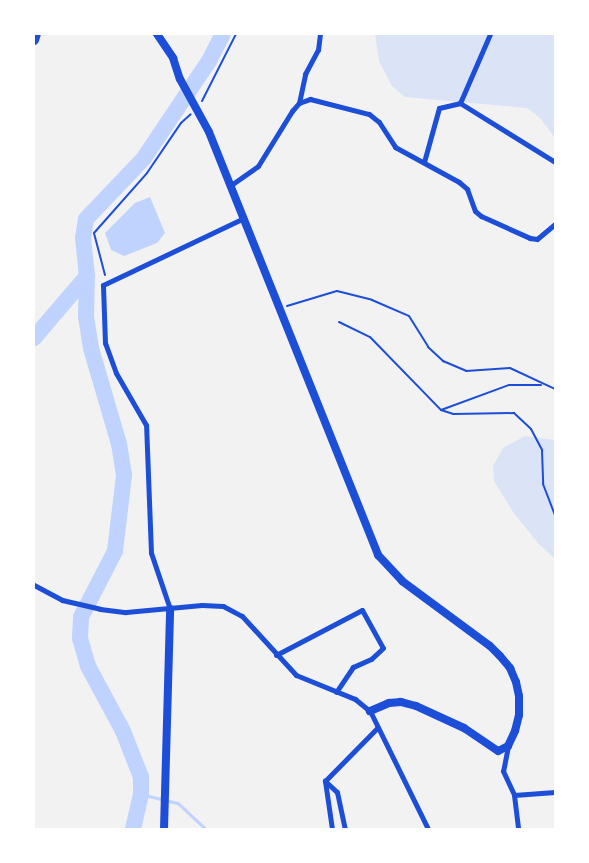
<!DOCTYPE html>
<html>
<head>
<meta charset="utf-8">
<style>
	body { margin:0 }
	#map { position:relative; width:589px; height:863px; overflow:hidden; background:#f2f2f2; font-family:"PT Sans Narrow",sans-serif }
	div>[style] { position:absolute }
	.green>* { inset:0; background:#dbe4f7 }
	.water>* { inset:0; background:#bfd3fe }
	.stream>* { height:2.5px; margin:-1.25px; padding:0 1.25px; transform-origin:1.25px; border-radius:1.25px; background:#bfd3fe }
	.river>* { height:16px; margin:-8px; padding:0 8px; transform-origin:8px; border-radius:8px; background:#bfd3fe }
	.path>* { height:2px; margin:-1px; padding:0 1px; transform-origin:1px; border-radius:1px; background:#1d4ed8 }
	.minor>* { height:5px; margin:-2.5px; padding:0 2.5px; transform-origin:2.5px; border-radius:2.5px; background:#1d4ed8 }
	.tertiary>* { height:8px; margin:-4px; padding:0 4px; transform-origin:4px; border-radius:4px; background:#1d4ed8 }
	.trunk>* { height:10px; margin:-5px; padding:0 5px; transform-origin:5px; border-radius:5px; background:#1d4ed8 }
	span { translate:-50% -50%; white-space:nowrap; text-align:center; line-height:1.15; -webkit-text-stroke:4.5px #fff; paint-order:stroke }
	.frame { position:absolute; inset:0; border:35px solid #fff; pointer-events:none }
</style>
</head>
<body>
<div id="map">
	<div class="green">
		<i style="clip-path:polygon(375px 34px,555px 34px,555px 138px,540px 118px,527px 108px,405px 97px,392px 86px,379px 61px)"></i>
		<i style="clip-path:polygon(525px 436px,555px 440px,555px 559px,538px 543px,513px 512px,494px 481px,493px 466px,503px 448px)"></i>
	</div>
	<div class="water">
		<i style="clip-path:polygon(150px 197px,165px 233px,157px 243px,124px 256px,111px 250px,105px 233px,135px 203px)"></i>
	</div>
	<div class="stream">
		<i style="left:141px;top:794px;width:38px;rotate:14deg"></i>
		<i style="left:178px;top:803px;width:38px;rotate:43deg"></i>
	</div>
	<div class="river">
		<i style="left:34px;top:338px;width:82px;rotate:-49.5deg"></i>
		<i style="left:133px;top:829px;width:36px;rotate:-77deg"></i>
		<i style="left:141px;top:794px;width:17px;rotate:-90deg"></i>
		<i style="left:141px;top:777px;width:49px;rotate:-111.4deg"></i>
		<i style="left:123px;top:731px;width:74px;rotate:-118.3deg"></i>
		<i style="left:88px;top:666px;width:29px;rotate:-106deg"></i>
		<i style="left:80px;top:638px;width:21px;rotate:-87deg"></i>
		<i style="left:81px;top:617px;width:74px;rotate:-62.7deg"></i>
		<i style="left:115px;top:551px;width:77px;rotate:-83.2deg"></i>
		<i style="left:124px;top:475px;width:31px;rotate:-99deg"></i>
		<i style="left:119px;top:444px;width:100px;rotate:-106.3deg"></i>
		<i style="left:91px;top:348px;width:32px;rotate:-99deg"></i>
		<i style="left:86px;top:316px;width:40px;rotate:-88.6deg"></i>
		<i style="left:87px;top:276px;width:38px;rotate:-96deg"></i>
		<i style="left:83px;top:238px;width:19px;rotate:-81deg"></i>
		<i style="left:86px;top:219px;width:84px;rotate:-46.4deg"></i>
		<i style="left:144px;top:158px;width:117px;rotate:-56.2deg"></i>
		<i style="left:209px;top:61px;width:30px;rotate:-63deg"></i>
	</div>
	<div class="path">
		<i style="left:202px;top:101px;width:75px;rotate:-63.1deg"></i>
		<i style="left:105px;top:275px;width:43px;rotate:-104.7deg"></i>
		<i style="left:94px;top:233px;width:80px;rotate:-48.5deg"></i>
		<i style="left:147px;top:173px;width:60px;rotate:-55.8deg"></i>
		<i style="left:181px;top:123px;width:13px;rotate:-42deg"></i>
		<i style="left:287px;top:306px;width:52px;rotate:-16.7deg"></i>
		<i style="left:337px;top:291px;width:36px;rotate:14deg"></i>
		<i style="left:372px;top:300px;width:40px;rotate:23.4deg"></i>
		<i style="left:409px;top:316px;width:36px;rotate:58deg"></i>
		<i style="left:428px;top:347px;width:21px;rotate:43deg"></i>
		<i style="left:443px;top:361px;width:25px;rotate:23deg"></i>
		<i style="left:466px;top:371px;width:44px;rotate:-3.9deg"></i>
		<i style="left:510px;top:368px;width:50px;rotate:25deg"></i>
		<i style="left:339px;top:322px;width:34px;rotate:26deg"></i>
		<i style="left:370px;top:337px;width:102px;rotate:45.8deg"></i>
		<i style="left:441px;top:410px;width:13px;rotate:18deg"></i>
		<i style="left:453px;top:414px;width:61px;rotate:-0.9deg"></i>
		<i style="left:514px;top:413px;width:23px;rotate:43deg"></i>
		<i style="left:531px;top:429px;width:24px;rotate:62deg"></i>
		<i style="left:542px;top:450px;width:34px;rotate:88deg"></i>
		<i style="left:543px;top:484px;width:34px;rotate:69deg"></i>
		<i style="left:441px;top:410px;width:72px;rotate:-20.2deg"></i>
		<i style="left:509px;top:385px;width:32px"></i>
	</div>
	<div class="minor">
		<i style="left:299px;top:103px;width:30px;rotate:-78deg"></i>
		<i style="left:305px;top:74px;width:27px;rotate:-62deg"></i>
		<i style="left:318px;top:50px;width:16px;rotate:-83deg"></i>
		<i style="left:460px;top:103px;width:75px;rotate:-66.5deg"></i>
		<i style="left:424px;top:162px;width:56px;rotate:-74.5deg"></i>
		<i style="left:439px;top:108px;width:22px;rotate:-13deg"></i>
		<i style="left:460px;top:103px;width:112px;rotate:31.8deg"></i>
		<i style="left:231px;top:185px;width:33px;rotate:-35deg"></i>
		<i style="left:258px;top:166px;width:65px;rotate:-58.3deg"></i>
		<i style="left:292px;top:111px;width:11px;rotate:-49deg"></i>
		<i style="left:299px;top:103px;width:12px;rotate:-20deg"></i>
		<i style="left:310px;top:99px;width:61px;rotate:14.3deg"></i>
		<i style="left:369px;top:114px;width:13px;rotate:39deg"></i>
		<i style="left:379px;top:122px;width:30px;rotate:57deg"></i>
		<i style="left:395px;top:147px;width:73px;rotate:28.7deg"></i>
		<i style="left:459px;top:182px;width:11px;rotate:41deg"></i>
		<i style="left:467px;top:189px;width:23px;rotate:70deg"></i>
		<i style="left:475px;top:211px;width:8px;rotate:40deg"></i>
		<i style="left:481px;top:216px;width:54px;rotate:24.2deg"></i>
		<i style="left:530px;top:238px;width:7px;rotate:8deg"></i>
		<i style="left:537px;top:239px;width:23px;rotate:-40deg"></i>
		<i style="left:34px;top:585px;width:32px;rotate:28deg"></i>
		<i style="left:62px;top:600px;width:39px;rotate:13deg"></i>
		<i style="left:100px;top:609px;width:26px;rotate:7deg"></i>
		<i style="left:126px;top:612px;width:76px;rotate:-5.3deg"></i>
		<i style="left:202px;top:605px;width:21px;rotate:3deg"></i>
		<i style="left:223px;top:606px;width:21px;rotate:28deg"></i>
		<i style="left:242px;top:616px;width:80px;rotate:47.5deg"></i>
		<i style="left:296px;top:675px;width:64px;rotate:22.1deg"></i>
		<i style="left:355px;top:699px;width:19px;rotate:39deg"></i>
		<i style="left:370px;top:711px;width:131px;rotate:63.8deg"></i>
		<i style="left:170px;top:609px;width:59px;rotate:-108.7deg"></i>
		<i style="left:151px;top:553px;width:128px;rotate:-92.2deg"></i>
		<i style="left:146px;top:425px;width:60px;rotate:-120deg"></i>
		<i style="left:116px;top:373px;width:32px;rotate:-110deg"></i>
		<i style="left:105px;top:343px;width:58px;rotate:-92deg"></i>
		<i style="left:103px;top:285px;width:156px;rotate:-25.4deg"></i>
		<i style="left:276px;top:655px;width:97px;rotate:-27.6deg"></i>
		<i style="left:362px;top:610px;width:43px;rotate:61.1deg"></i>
		<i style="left:383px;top:648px;width:16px;rotate:137deg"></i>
		<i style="left:371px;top:659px;width:20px;rotate:156deg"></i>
		<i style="left:353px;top:667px;width:30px;rotate:124deg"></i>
		<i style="left:508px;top:746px;width:25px;rotate:101deg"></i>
		<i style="left:503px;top:771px;width:26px;rotate:65deg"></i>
		<i style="left:514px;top:795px;width:34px;rotate:83deg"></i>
		<i style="left:325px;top:781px;width:16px;rotate:43deg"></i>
		<i style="left:337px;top:792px;width:38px;rotate:78deg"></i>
		<i style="left:514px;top:795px;width:41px;rotate:-4.2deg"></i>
		<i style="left:332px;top:829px;width:49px;rotate:-98.3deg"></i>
		<i style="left:325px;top:781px;width:74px;rotate:-45.5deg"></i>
	</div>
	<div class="tertiary">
		<i style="left:157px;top:34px;width:29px;rotate:56deg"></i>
		<i style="left:173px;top:58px;width:22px;rotate:72deg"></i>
		<i style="left:180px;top:79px;width:60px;rotate:61.3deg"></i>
		<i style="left:209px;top:132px;width:456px;rotate:68.2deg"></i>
		<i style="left:378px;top:555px;width:35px;rotate:47deg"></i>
		<i style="left:402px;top:581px;width:109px;rotate:36.5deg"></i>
		<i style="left:490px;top:646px;width:14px;rotate:45deg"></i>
		<i style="left:500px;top:656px;width:16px;rotate:50deg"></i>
		<i style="left:510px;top:668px;width:15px;rotate:67deg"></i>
		<i style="left:516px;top:682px;width:14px;rotate:78deg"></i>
		<i style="left:519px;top:696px;width:19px;rotate:90deg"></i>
		<i style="left:519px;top:715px;width:16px;rotate:104deg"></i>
		<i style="left:515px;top:731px;width:17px;rotate:115deg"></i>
		<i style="left:508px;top:746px;width:11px;rotate:153deg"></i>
		<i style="left:498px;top:751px;width:41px;rotate:-145.9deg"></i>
		<i style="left:464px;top:728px;width:53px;rotate:-155.4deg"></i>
		<i style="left:416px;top:706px;width:16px;rotate:-165deg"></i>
		<i style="left:401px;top:702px;width:12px;rotate:175deg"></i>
		<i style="left:389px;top:703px;width:21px;rotate:157deg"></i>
		<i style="left:164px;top:829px;width:220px;rotate:-88.4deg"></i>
	</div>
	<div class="trunk">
		<i style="left:34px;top:40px;width:6px;rotate:-72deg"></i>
	</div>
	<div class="frame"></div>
</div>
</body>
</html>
